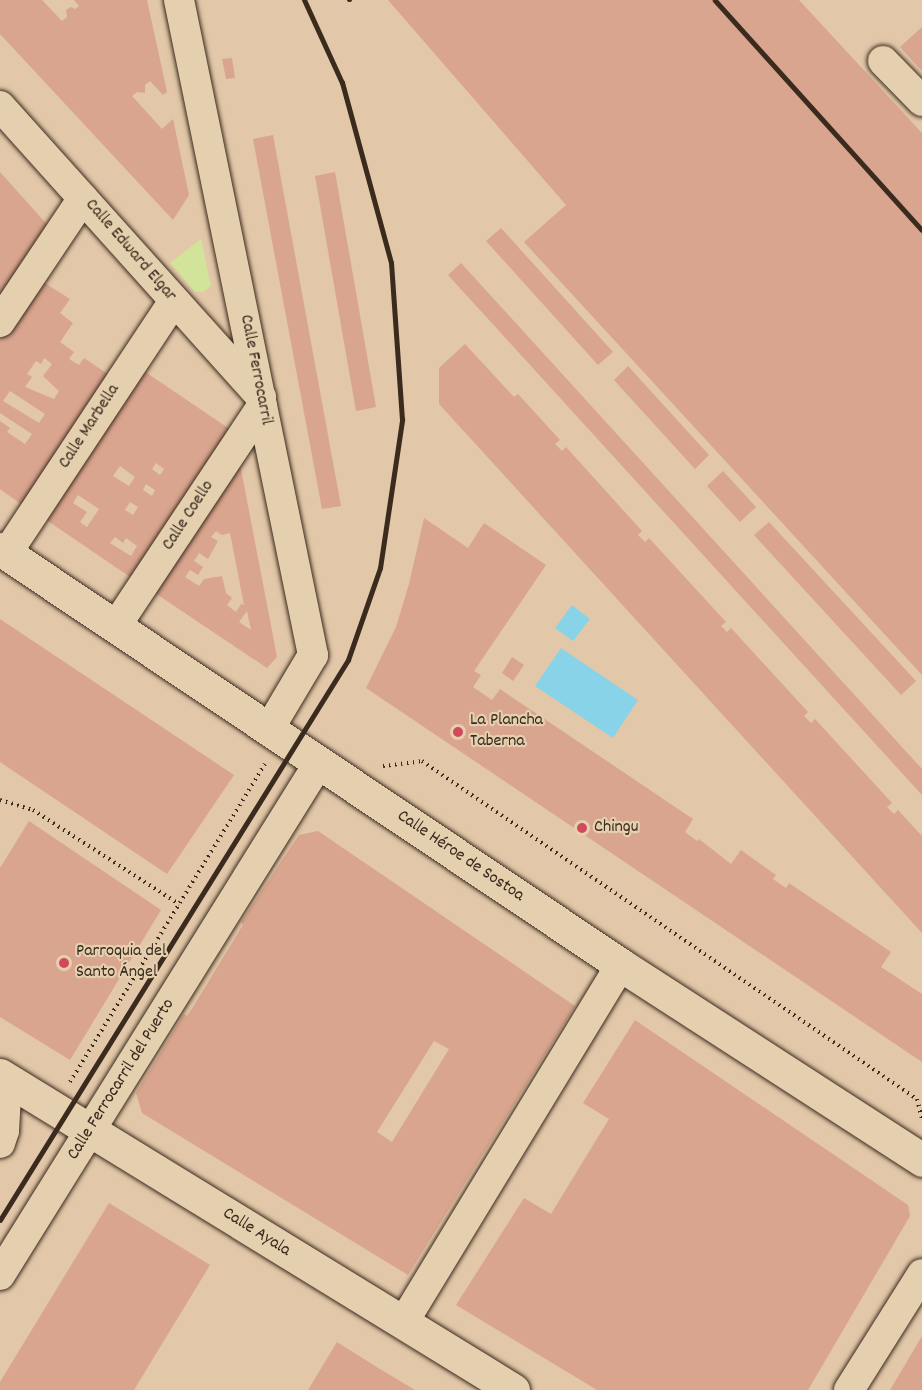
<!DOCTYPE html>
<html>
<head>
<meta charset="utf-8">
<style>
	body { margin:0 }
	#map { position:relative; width:922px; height:1390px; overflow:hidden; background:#e2c7a8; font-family:Dekko,sans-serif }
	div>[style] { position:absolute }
	.green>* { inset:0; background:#d1e499 }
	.water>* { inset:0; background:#89d3e9 }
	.building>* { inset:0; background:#d9a58e }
	.path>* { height:4px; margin-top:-2px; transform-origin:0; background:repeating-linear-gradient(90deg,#3b2a1e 0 1.5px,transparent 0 6px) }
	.roads { filter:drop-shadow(0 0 2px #3b2a1e) drop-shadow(0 0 2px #3b2a1e) }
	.minor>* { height:30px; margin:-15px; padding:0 15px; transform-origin:15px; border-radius:15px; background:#e4d0ae }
	.major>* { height:33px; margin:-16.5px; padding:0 16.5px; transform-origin:16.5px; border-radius:16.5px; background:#e4d0ae }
	.rail>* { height:4.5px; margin:-2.25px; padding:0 2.25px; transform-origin:2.25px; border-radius:2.25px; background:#3b2a1e }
	.dots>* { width:16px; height:16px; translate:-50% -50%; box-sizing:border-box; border:3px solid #e4d0ae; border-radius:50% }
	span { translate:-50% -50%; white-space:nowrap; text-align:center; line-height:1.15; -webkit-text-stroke:4.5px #e4d0ae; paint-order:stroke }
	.street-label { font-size:18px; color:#3b2a1e }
	.poi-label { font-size:18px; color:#3b2a1e }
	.left { translate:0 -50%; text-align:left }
</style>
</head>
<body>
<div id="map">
	<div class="green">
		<i style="clip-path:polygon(201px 239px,211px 286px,203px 292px,195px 292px,170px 263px)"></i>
	</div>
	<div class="water">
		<i style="clip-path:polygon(572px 605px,590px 619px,573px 641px,555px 628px)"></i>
		<i style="clip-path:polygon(561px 648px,638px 700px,613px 738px,535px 686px)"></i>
	</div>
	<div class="building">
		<i style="clip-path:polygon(0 0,42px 0,62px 21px,67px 17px,66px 10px,71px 7px,75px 9px,79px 6px,74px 0,147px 0,167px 92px,163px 95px,150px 81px,145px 85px,145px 93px,137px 92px,132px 96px,162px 129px,173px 119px,189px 195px,173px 220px,0 34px)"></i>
		<i style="clip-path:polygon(388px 0,799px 0,922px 133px,922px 675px,524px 242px,566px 205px)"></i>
		<i style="clip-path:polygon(922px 27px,922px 71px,900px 47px)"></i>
		<i style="clip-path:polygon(232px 58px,235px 78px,226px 79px,222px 59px)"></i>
		<i style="clip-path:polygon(273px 135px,341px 506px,322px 509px,253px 139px)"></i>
		<i style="clip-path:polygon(0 172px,51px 229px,0 307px)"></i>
		<i style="clip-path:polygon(335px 172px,376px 407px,356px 411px,315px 176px)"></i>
		<i style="clip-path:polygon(501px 228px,613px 352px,598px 365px,486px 241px)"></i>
		<i style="clip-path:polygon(461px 263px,922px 769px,922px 795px,448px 275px)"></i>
		<i style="clip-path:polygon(evenodd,40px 280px,70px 299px,60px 313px,73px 323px,60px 342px,74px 352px,69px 359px,79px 365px,84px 358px,112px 377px,25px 507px,0 489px,0 421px,10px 428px,7px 432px,25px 444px,32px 434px,0 413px,0 340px,40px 280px,44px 358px,52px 364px,43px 376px,59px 391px,54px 399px,25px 387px,32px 377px,27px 374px,36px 361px,41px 364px,44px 358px,40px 280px,10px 391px,45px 414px,39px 423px,3px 401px,10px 391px)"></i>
		<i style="clip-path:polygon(465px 344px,514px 397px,518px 394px,560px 440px,555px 444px,562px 451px,566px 447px,642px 531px,638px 535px,645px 542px,649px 538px,726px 622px,721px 626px,727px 632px,731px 628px,808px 712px,804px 716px,811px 723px,815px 719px,892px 803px,887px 807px,894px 814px,898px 810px,922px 836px,922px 933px,439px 404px,439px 368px)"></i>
		<i style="clip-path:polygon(628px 366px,709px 455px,695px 469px,614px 380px)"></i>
		<i style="clip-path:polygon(evenodd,141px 369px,234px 432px,136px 581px,42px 517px,141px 369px,156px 463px,164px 469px,160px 475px,152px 469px,156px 463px,141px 369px,120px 466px,135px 477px,129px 486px,113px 476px,120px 466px,141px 369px,146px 484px,155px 490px,152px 496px,143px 490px,146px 484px,141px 369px,78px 495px,99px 509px,87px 527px,80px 522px,87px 512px,73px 503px,78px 495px,141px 369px,130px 502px,138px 507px,133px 515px,125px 510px,130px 502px,141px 369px,115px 537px,123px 543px,126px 538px,137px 546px,131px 556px,110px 543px,115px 537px)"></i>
		<i style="clip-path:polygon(evenodd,240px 464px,277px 657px,267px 668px,152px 591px,240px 464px,216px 531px,222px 535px,230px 533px,244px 605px,241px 604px,236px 612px,227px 605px,232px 598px,226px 593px,222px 576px,204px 579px,199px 586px,185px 577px,190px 570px,198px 575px,203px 567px,194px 561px,199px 553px,208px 559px,218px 541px,211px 537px,216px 531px,240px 464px,247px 611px,251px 630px,239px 622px,247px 611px)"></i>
		<i style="clip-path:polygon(723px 471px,756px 507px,740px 522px,707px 486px)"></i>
		<i style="clip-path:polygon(424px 518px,468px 548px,484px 523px,546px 565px,474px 671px,481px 675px,473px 687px,492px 700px,500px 689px,693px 819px,685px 832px,697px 841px,699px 839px,731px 864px,741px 850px,776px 875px,773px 879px,786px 888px,789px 883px,891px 952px,881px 967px,922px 994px,922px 1062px,366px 688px,396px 627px,409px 584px)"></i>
		<i style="clip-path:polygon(769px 522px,916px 681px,901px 695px,754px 535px)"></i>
		<i style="clip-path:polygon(0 619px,234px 775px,167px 874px,0 762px)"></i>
		<i style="clip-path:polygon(512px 657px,524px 665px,513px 681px,502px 673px)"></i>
		<i style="clip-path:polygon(29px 821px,161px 910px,70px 1060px,0 1017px,0 868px)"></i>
		<i style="clip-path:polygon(evenodd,318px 831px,575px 1006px,408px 1275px,142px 1113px,136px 1093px,184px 1014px,187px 1016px,193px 1007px,243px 925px,241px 922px,299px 835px,318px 831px,434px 1041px,449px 1049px,392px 1142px,377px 1132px,434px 1041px)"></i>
		<i style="clip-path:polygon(635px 1020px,908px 1205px,910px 1216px,808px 1390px,597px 1390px,456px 1305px,524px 1198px,551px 1214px,609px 1119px,583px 1103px)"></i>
		<i style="clip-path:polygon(109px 1203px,210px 1265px,134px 1390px,0 1390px,0 1382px)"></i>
		<i style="clip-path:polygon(922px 1336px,922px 1390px,890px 1390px)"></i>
		<i style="clip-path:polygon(337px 1342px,375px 1366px,415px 1390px,308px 1390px)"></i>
	</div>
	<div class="path">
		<i style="left:383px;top:766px;width:39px;rotate:-7deg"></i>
		<i style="left:422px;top:761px;width:599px;rotate:34.33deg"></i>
		<i style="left:917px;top:1099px;width:21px;rotate:76deg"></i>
		<i style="left:0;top:800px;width:34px;rotate:17deg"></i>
		<i style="left:33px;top:810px;width:174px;rotate:32.8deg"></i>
		<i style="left:70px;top:1082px;width:373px;rotate:-58.5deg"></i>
	</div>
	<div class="roads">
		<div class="minor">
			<i style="left:179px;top:0;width:669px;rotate:78.44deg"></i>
			<i style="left:313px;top:655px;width:86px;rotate:120.7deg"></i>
			<i style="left:883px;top:61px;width:56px;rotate:45.7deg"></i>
			<i style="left:0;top:106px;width:391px;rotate:48.1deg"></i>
			<i style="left:0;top:322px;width:149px;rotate:-56.2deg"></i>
			<i style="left:7px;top:553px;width:302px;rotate:-56.5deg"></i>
			<i style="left:116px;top:626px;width:264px;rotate:-56.4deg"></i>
			<i style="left:0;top:1143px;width:13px;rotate:-72deg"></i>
			<i style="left:4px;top:1131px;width:52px;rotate:-86.7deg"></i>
			<i style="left:0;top:1275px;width:603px;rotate:-58.08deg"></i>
			<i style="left:403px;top:1323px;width:419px;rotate:-58.7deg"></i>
			<i style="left:849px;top:1390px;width:137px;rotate:-57.8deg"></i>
		</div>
		<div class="major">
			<i style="left:0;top:549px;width:747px;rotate:33.82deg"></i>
			<i style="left:621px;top:965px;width:359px;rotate:32.9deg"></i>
			<i style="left:0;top:1075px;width:602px;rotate:31.55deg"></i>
		</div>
	</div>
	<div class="rail">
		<i style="left:349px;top:0;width:1px"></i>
		<i style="left:715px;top:0;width:309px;rotate:48deg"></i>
		<i style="left:0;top:1220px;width:659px;rotate:-58.14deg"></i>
		<i style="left:348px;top:660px;width:97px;rotate:-70.8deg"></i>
		<i style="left:380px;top:568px;width:150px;rotate:-81.5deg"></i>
		<i style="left:402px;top:420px;width:157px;rotate:-94deg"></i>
		<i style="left:391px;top:263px;width:187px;rotate:-105.2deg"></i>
		<i style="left:342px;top:83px;width:91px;rotate:-114.6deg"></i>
	</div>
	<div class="dots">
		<i style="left:458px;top:732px;background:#d1495b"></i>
		<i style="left:582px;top:828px;background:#d1495b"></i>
		<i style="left:64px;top:963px;background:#d1495b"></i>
	</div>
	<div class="street-label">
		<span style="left:130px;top:251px;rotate:49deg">Calle Edward Elgar</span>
		<span style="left:255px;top:370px;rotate:79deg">Calle Ferrocarril</span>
		<span style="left:90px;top:427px;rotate:-57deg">Calle Marbella</span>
		<span style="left:189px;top:516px;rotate:-57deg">Calle Coello</span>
		<span style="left:460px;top:857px;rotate:34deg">Calle Héroe de Sostoa</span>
		<span style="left:122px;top:1080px;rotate:-58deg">Calle Ferrocarril del Puerto</span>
		<span style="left:256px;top:1233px;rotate:32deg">Calle Ayala</span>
	</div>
	<div class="poi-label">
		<span class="left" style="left:470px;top:732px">La Plancha<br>Taberna</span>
		<span class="left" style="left:594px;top:828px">Chingu</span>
		<span class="left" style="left:76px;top:963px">Parroquia del<br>Santo Ángel</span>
	</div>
</div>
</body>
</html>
